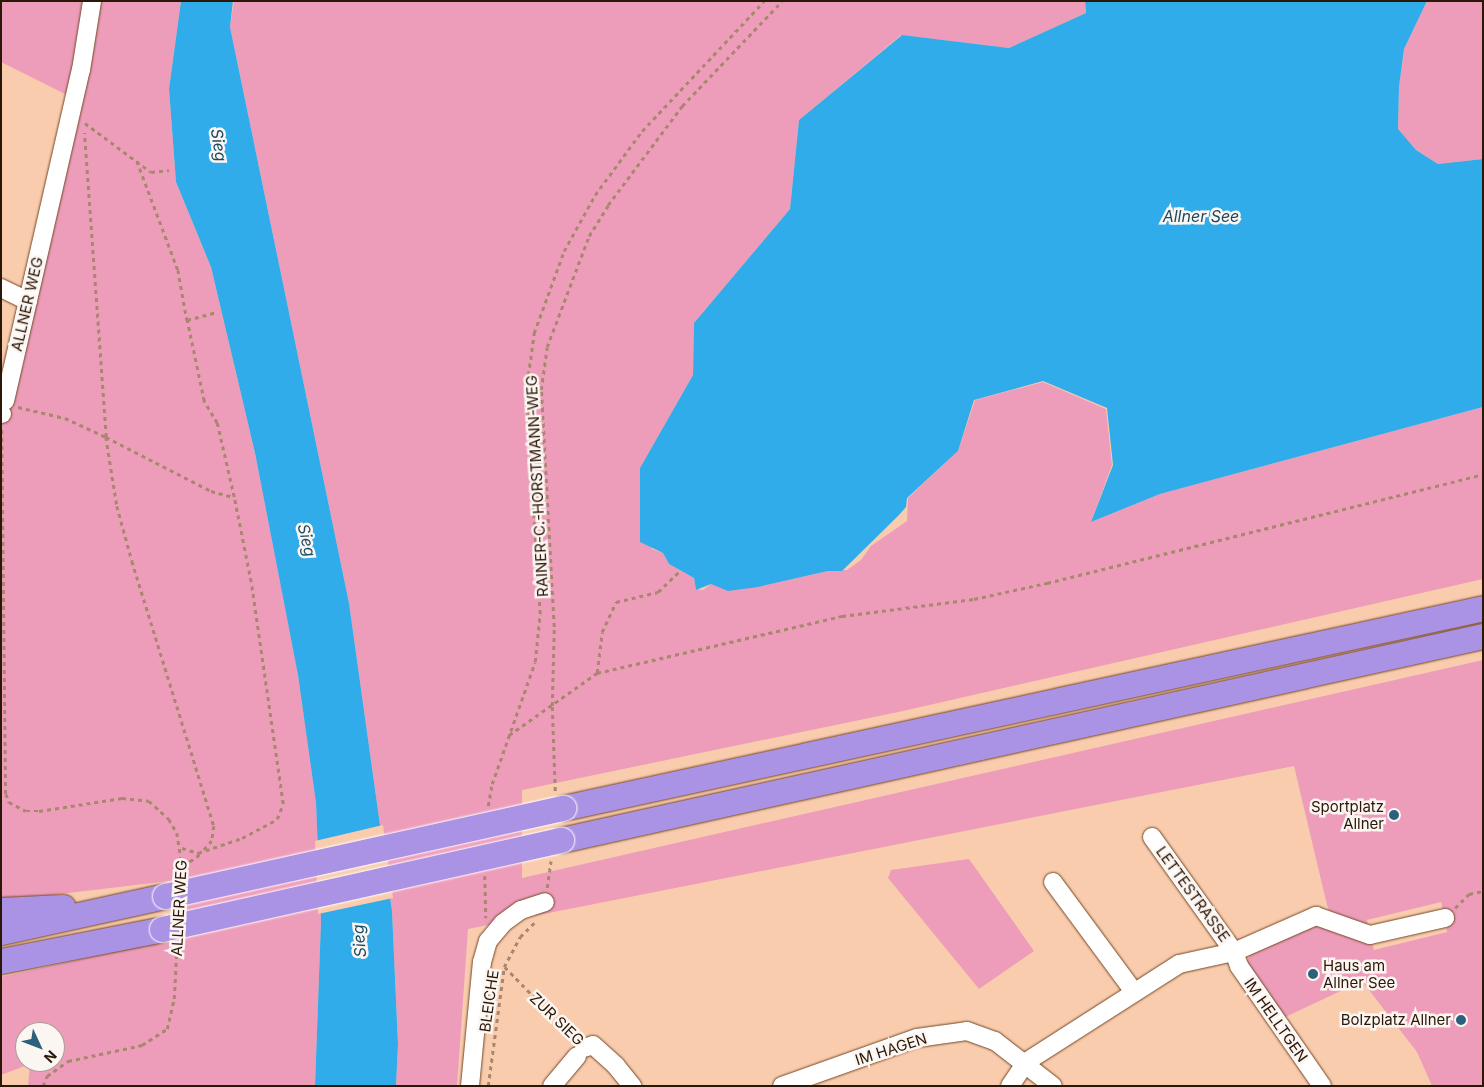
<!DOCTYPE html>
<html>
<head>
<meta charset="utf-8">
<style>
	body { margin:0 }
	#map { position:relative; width:1484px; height:1087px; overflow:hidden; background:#f9ccae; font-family:Inter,sans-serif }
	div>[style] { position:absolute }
	.green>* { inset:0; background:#ed9dba }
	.water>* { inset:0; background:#31acea }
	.pier>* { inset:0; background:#f9ccae }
	.path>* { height:2.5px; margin-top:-1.25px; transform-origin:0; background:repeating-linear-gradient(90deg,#a9866e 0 4px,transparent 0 8px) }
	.roads { filter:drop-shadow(0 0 1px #754723) drop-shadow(0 0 1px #754723) }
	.minor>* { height:18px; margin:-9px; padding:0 9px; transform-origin:9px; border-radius:9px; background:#fff }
	.highway>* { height:25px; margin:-12.5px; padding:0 12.5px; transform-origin:12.5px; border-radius:12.5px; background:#aa93e4 }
	.bridges { filter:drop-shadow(0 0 1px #fff) drop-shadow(0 0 1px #fff) }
	.highway-bridge>* { height:25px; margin:-12.5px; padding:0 12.5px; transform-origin:12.5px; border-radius:12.5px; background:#aa93e4 }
	.dots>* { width:14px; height:14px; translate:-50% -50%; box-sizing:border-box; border:2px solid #fcf6f2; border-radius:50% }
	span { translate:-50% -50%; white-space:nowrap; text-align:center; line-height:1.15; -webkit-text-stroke:5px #fcf6f2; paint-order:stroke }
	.street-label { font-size:15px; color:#2b1708 }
	.poi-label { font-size:15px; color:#2b1708 }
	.right { translate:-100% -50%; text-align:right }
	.left { translate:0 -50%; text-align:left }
	.water-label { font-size:16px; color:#194963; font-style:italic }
	.frame { position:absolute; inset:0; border:2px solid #2b1708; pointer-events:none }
	.north { position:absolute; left:15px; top:1022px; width:50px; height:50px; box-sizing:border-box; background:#fcf6f2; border:1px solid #a89d94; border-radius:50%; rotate:133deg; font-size:14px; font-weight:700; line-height:20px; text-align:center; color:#2b1708 }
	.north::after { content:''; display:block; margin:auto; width:18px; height:22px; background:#2d607d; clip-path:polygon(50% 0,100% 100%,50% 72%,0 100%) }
</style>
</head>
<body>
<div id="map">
	<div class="green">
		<i style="clip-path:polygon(1px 1px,86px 1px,73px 98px,1px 62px)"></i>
		<i style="clip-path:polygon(evenodd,96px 1px,181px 1px,169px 89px,176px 182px,211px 267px,255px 453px,298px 674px,316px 803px,321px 921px,315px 1086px,28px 1086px,30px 1064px,1px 1075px,1px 977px,172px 939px,178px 880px,1px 901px,1px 411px,96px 1px,25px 1032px,55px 1032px,55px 1062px,25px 1062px,25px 1032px)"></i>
		<i style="clip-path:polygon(evenodd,234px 1px,1085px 1px,1086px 13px,1009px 48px,901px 35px,799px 120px,790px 209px,694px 323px,693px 375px,640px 468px,652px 549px,663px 553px,669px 564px,694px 578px,696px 589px,703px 590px,711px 584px,758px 587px,828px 571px,847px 570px,861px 560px,871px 546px,907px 521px,908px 498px,958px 451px,975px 400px,1043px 382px,1106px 409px,1112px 465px,1091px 522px,1160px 494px,1483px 407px,1483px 579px,903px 711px,522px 790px,522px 878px,1483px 660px,1483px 1086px,1432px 1086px,1417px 1052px,1362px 981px,1281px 1019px,1246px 964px,1251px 952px,1317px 924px,1336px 926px,1327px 905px,1294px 766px,468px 929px,457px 1086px,396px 1086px,398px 1044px,392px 911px,349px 603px,230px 27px,234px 1px,1441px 902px,1444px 915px,1369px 932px,1367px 920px,1441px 902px,234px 1px,1445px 920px,1447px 932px,1374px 950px,1371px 938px,1445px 920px)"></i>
		<i style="clip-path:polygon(1427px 1px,1483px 1px,1483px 159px,1438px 164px,1416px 150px,1398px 130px,1399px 87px,1404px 49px)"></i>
		<i style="clip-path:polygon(969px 859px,1034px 951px,979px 989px,888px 878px,891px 870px)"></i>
	</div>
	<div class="water">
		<i style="clip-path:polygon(181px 1px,233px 1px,230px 27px,349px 603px,392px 911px,398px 1044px,396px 1086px,315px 1086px,321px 921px,316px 803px,298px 675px,255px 453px,211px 267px,176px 182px,169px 89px)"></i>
		<i style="clip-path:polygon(1085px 1px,1427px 1px,1404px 49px,1399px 87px,1398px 129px,1416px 150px,1438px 164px,1483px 159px,1483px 407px,1160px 494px,1091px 522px,1113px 465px,1107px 408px,1043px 381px,974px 400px,958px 451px,907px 498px,906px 507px,899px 515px,842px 571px,828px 571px,758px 587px,728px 591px,711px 584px,696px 590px,694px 578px,669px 564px,663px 553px,640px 542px,640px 468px,693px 375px,694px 323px,790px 209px,799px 120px,902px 35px,1009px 48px,1086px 13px)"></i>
	</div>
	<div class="pier">
		<i style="clip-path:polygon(383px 825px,393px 898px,318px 914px,315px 841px)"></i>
	</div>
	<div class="path">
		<i style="left:85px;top:123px;width:82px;rotate:36.6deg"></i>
		<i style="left:151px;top:172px;width:18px;rotate:-6deg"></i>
		<i style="left:137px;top:161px;width:116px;rotate:69.4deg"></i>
		<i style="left:178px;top:270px;width:51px;rotate:79.8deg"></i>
		<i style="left:18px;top:407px;width:48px;rotate:13.2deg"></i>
		<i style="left:65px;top:418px;width:45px;rotate:24.9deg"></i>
		<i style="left:106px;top:437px;width:305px;rotate:-94.1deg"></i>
		<i style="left:2px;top:430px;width:364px;rotate:89.4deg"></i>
		<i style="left:6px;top:794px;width:9px;rotate:69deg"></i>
		<i style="left:9px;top:802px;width:19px;rotate:28deg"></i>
		<i style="left:26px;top:811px;width:13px"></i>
		<i style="left:39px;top:811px;width:84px;rotate:-8.9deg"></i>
		<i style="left:122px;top:798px;width:27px;rotate:6deg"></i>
		<i style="left:149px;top:801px;width:27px;rotate:42deg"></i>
		<i style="left:169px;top:819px;width:16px;rotate:60deg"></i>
		<i style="left:177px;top:833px;width:39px;rotate:81deg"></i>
		<i style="left:106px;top:437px;width:70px;rotate:80.9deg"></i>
		<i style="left:117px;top:506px;width:57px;rotate:74.7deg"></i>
		<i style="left:132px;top:561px;width:277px;rotate:72.8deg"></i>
		<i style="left:214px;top:826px;width:15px;rotate:98deg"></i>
		<i style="left:212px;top:841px;width:12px;rotate:132deg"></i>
		<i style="left:106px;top:437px;width:118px;rotate:27.2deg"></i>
		<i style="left:211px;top:491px;width:24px;rotate:15deg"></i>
		<i style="left:597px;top:673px;width:41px;rotate:-83deg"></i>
		<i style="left:602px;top:632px;width:33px;rotate:-65deg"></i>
		<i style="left:616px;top:602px;width:43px;rotate:-13.4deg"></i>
		<i style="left:658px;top:592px;width:29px;rotate:-44deg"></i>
		<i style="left:509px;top:735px;width:108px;rotate:-35.2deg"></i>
		<i style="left:597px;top:673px;width:252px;rotate:-13.1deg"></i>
		<i style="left:842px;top:616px;width:133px;rotate:-7.3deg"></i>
		<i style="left:974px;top:599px;width:75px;rotate:-12.4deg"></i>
		<i style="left:1047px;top:583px;width:449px;rotate:-14deg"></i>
		<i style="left:555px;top:791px;width:85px;rotate:-92deg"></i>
		<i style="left:552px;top:706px;width:79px;rotate:-88.5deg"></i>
		<i style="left:554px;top:627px;width:237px;rotate:-93.1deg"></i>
		<i style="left:541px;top:390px;width:43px;rotate:-82.1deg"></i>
		<i style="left:547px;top:347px;width:119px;rotate:-69.3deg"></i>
		<i style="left:589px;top:236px;width:36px;rotate:-58deg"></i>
		<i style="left:608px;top:205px;width:124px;rotate:-53.2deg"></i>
		<i style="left:682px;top:106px;width:145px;rotate:-46.4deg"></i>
		<i style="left:488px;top:806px;width:22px;rotate:-80deg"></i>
		<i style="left:492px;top:784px;width:129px;rotate:-70.6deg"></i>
		<i style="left:535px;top:662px;width:48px;rotate:-84.1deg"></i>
		<i style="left:540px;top:614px;width:223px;rotate:-93.6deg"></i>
		<i style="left:526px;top:391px;width:59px;rotate:-82.1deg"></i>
		<i style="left:534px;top:333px;width:87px;rotate:-69.9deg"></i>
		<i style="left:564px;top:251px;width:64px;rotate:-61deg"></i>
		<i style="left:595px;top:195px;width:79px;rotate:-53.7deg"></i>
		<i style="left:642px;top:131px;width:178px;rotate:-46.8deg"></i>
		<i style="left:182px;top:848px;width:17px;rotate:17deg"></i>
		<i style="left:198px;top:853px;width:46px;rotate:-18.8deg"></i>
		<i style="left:242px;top:838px;width:40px;rotate:-28deg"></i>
		<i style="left:277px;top:819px;width:16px;rotate:-68deg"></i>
		<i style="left:283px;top:804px;width:224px;rotate:-98.2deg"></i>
		<i style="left:251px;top:582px;width:87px;rotate:-101.3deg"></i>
		<i style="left:234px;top:497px;width:76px;rotate:-102.9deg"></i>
		<i style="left:217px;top:423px;width:26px;rotate:-121deg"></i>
		<i style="left:204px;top:401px;width:83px;rotate:-101.9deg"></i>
		<i style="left:187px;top:320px;width:31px;rotate:-15deg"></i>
		<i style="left:183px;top:866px;width:21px;rotate:-35deg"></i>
		<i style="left:485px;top:876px;width:42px;rotate:88.6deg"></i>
		<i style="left:547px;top:888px;width:27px;rotate:-82deg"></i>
		<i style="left:1455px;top:908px;width:20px;rotate:-45deg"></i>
		<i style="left:1469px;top:894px;width:14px;rotate:-12deg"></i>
		<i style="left:505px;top:967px;width:99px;rotate:45.8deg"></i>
		<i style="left:43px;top:1086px;width:11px;rotate:-68deg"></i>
		<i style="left:47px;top:1076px;width:26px;rotate:-36deg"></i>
		<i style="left:68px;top:1061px;width:76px;rotate:-12.2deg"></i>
		<i style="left:142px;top:1045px;width:30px;rotate:-33deg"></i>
		<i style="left:167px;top:1029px;width:31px;rotate:-77deg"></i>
		<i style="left:174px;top:999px;width:55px;rotate:-86.9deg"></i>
		<i style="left:488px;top:1086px;width:120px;rotate:-82.3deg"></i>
		<i style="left:504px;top:967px;width:34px;rotate:-62deg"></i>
		<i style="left:520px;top:937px;width:20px;rotate:-45deg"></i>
	</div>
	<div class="roads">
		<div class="minor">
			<i style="left:1px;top:288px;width:30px;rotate:26deg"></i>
			<i style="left:5px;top:401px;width:340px;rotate:-77.1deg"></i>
			<i style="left:81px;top:70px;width:70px;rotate:-80.9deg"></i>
			<i style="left:1px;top:414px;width:1px"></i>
			<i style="left:1152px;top:837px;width:141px;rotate:54.5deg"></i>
			<i style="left:1234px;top:952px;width:15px;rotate:70deg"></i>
			<i style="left:1239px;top:966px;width:146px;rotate:55.3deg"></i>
			<i style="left:1053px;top:882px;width:137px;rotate:53.6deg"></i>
			<i style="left:584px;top:1048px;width:9px;rotate:-18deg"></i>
			<i style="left:593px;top:1045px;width:31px;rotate:42deg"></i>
			<i style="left:616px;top:1066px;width:26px;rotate:51deg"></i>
			<i style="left:470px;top:1086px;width:125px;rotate:-84.5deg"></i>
			<i style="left:482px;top:962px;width:22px;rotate:-74deg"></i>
			<i style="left:488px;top:941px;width:23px;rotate:-50deg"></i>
			<i style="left:503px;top:923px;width:22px;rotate:-36deg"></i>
			<i style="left:521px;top:910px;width:25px;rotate:-18deg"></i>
			<i style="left:552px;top:1086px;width:39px;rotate:-50deg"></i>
			<i style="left:782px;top:1086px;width:143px;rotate:-19.6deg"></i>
			<i style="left:917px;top:1038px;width:50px;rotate:-8deg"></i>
			<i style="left:967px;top:1031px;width:30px;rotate:20deg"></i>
			<i style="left:995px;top:1041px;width:73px;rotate:37.8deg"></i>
			<i style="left:1010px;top:1086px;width:29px;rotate:-56deg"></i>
			<i style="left:1026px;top:1062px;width:182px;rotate:-32.6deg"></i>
			<i style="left:1179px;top:964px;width:56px;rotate:-12.3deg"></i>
			<i style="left:1234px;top:952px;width:90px;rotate:-23.7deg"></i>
			<i style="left:1316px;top:916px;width:57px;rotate:19.4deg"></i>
			<i style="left:1370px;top:935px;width:77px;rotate:-12.8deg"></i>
		</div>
		<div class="highway">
			<i style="left:563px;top:808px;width:941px;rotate:-12.26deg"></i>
			<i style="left:561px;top:840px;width:944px;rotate:-12.48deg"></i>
			<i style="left:1px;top:910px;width:62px;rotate:-2.8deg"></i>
			<i style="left:1px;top:932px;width:168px;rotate:-12.4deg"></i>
			<i style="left:1px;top:961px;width:164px;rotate:-11.2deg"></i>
		</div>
	</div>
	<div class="bridges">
		<div class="highway-bridge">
			<i style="left:165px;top:896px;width:408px;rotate:-12.5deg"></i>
			<i style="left:162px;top:929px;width:409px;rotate:-12.6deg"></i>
		</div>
	</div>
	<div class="dots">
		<i style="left:1394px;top:815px;background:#2d607d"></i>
		<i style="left:1313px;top:974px;background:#2d607d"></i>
		<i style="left:1461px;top:1020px;background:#2d607d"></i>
	</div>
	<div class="street-label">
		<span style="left:27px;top:304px;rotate:-77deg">ALLNER WEG</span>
		<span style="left:537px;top:486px;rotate:-93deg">RAINER-C.-HORSTMANN-WEG</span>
		<span style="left:1193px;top:894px;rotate:54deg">LETTESTRASSE</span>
		<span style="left:179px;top:908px;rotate:-87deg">ALLNER WEG</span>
		<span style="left:489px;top:1001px;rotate:-82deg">BLEICHE</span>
		<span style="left:557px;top:1019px;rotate:44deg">ZUR SIEG</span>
		<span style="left:1276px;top:1020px;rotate:55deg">IM HELLTGEN</span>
		<span style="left:891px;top:1049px;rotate:-18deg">IM HAGEN</span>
	</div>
	<div class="poi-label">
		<span class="right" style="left:1384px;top:815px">Sportplatz<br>Allner</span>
		<span class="left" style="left:1323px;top:974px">Haus am<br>Allner See</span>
		<span class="right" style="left:1451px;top:1020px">Bolzplatz Allner</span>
	</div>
	<div class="water-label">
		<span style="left:219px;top:145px;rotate:81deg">Sieg</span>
		<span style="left:1201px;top:216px">Allner See</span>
		<span style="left:307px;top:540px;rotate:77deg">Sieg</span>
		<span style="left:359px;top:941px;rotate:-95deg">Sieg</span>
	</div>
	<div class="frame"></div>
	<div class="north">N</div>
</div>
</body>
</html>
